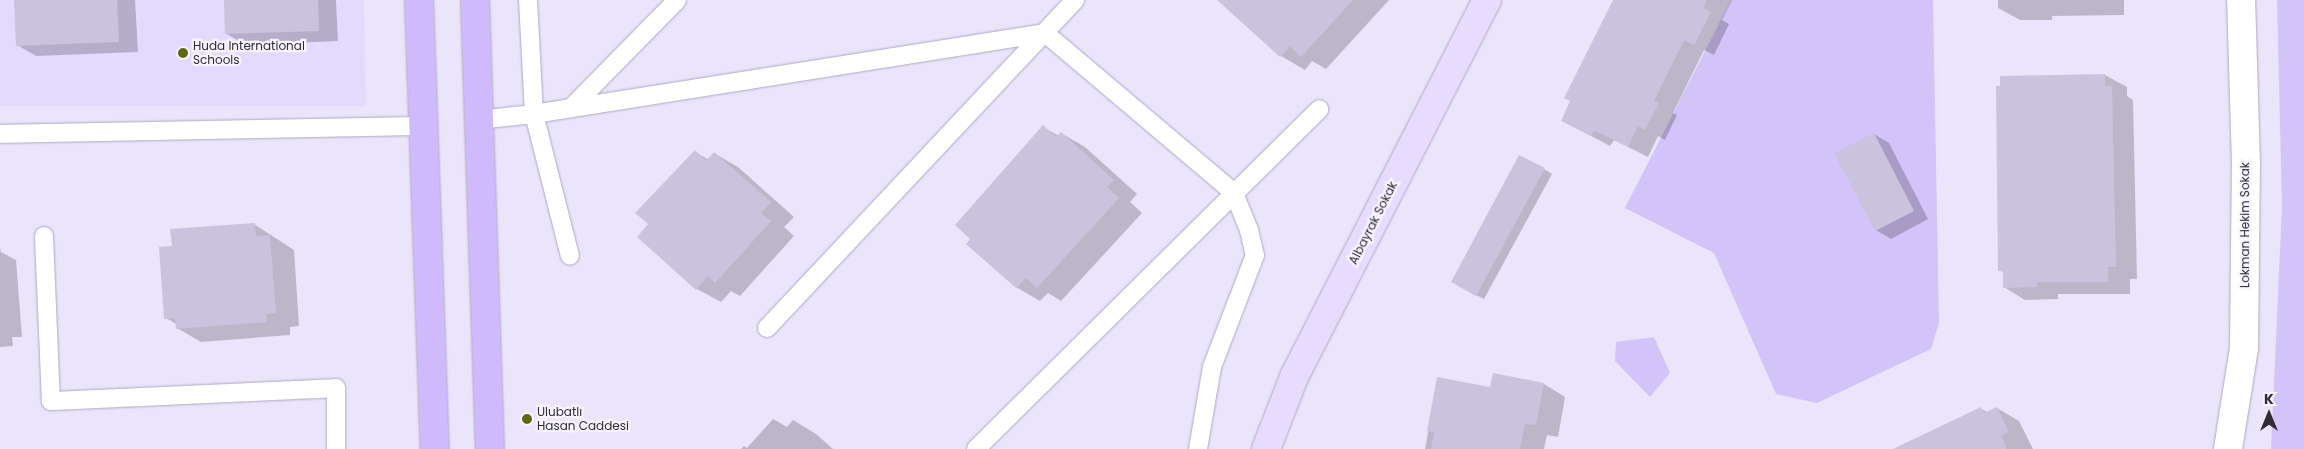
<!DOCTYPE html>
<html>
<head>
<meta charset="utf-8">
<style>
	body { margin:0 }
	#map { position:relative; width:2304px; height:449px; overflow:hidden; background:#eae5fb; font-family:Poppins,sans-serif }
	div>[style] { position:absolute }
	.built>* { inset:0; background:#e3dafd }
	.green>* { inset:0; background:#d2c3f8 }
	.shadow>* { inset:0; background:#0003 }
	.building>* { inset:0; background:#cac3de }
	.roads { filter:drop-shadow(0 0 1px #afa8c2) drop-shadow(0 0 1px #afa8c2) }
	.lane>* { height:18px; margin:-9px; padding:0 9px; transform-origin:9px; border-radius:9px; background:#fff }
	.street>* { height:28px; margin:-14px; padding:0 14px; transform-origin:14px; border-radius:14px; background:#fff }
	.secondary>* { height:28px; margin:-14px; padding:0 14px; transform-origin:14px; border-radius:14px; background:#e8dcfe }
	.primary>* { height:28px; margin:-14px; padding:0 14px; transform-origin:14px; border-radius:14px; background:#d0b9fd }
	.dots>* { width:14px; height:14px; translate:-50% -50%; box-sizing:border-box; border:2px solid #f7f4ff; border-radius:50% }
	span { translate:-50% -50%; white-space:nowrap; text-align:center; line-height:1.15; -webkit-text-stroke:4.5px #f7f4ff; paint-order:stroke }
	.poi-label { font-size:12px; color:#2f2c37 }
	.left { translate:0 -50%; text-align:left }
	.street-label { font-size:12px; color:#2f2c37 }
	.north { position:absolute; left:2244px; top:389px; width:50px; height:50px; -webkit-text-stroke:4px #f7f4ff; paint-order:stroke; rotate:0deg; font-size:14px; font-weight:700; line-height:20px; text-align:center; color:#2f2c37 }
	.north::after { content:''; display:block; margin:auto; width:18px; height:22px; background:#2f2c37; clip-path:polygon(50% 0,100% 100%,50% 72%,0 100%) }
</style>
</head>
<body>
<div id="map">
	<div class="built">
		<i style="clip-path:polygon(0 0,364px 0,366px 106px,0 106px)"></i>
	</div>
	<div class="green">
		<i style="clip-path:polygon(1731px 0,1933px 0,1939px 323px,1931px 349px,1817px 403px,1776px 394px,1714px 253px,1625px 208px)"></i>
		<i style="clip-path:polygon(2277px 0,2304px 0,2304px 449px,2271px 449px,2282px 206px)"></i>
		<i style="clip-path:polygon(1654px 337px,1670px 373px,1650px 397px,1615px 361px,1616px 342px)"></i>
	</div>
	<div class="shadow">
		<i style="clip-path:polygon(15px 0,135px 0,138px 52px,36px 56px,17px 45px)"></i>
		<i style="clip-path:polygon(225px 0,336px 0,338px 41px,246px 45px,227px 34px)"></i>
		<i style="clip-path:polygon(1228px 0,1389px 0,1326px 69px,1312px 61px,1305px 70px,1281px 56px,1232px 12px)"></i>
		<i style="clip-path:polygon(1615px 0,1732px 0,1722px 20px,1729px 24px,1714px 55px,1704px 50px,1673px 113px,1677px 115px,1665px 140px,1658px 136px,1648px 157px,1614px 140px,1610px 146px,1563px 121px)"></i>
		<i style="clip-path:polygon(1998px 0,2124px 0,2124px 15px,2052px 16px,2052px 20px,2020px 20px,1998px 8px)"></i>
		<i style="clip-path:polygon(2105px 75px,2127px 87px,2127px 96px,2133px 100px,2137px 279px,2130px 279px,2130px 294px,2058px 294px,2058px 299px,2025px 300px,2004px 287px,2004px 273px,2000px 270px)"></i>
		<i style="clip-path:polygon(1043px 127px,1059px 136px,1061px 133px,1085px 147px,1137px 194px,1130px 202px,1142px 213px,1061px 301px,1048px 293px,1040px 301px,1016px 287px)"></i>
		<i style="clip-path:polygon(1874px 134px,1889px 143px,1928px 219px,1891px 239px,1876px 230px)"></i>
		<i style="clip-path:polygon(695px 152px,709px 160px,714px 153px,738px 167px,794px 217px,784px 227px,794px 236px,740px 296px,731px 291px,721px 302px,697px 289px,650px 224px)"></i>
		<i style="clip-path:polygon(1544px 169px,1552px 174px,1484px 299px,1460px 287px)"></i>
		<i style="clip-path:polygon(254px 224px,294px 250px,299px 326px,290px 327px,290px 335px,201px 342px,177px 328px,176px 324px,166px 318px,173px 247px)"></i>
		<i style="clip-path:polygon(0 248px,1px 252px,16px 260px,22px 337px,12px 337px,13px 346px,0 347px)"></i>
		<i style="clip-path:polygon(1438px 378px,1491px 388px,1544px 384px,1565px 397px,1558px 437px,1547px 435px,1544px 449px,1425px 449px)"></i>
		<i style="clip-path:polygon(1980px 408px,1988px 413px,1997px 408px,2019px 421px,2033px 449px,1896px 449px)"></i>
		<i style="clip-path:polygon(773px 419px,787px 427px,793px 420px,816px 434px,833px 449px,741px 449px,744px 446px,747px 448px)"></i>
	</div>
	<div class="building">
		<i style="clip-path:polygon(14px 0,117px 0,119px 42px,16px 46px)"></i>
		<i style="clip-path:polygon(224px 0,318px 0,319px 31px,225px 34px)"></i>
		<i style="clip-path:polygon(1217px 0,1353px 0,1301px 57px,1290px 46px,1280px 57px)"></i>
		<i style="clip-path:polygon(1613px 0,1707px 0,1703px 8px,1711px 12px,1694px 45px,1684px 40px,1654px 101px,1659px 103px,1645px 130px,1638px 126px,1628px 147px,1594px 130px,1591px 136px,1561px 121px,1570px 101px,1564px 98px)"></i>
		<i style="clip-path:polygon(2105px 74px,2105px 86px,2112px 86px,2116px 267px,2108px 267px,2108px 282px,2037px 282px,2037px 287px,2003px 288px,2003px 271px,1998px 271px,1996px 86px,2000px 86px,2000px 76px)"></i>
		<i style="clip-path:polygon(1043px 125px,1056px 137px,1061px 132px,1114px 180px,1107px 187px,1119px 198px,1037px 288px,1026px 278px,1016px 288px,966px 244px,970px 239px,955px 225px)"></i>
		<i style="clip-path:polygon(1874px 133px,1914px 211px,1875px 231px,1834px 153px)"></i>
		<i style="clip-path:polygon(695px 150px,706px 161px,714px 152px,771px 202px,761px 213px,771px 221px,715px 283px,708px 276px,696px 290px,637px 237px,648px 224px,635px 213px)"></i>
		<i style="clip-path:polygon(1519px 155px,1545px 168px,1476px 296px,1451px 282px)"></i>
		<i style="clip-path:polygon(255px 223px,256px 236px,270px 235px,276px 313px,266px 314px,267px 322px,176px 329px,175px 318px,164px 319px,159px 247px,172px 246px,170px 229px)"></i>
		<i style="clip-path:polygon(1493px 373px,1544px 383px,1536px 425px,1525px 424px,1520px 449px,1431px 449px,1434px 432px,1427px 431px,1437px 377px,1490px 387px)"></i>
		<i style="clip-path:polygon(1981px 407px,1984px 413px,1997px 407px,2009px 432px,2001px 436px,2007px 449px,1893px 449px)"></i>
	</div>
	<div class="roads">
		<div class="lane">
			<i style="left:528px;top:0;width:114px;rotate:87deg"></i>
			<i style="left:534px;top:114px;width:146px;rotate:75.8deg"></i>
			<i style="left:571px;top:108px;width:151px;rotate:-45.5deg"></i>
			<i style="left:478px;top:120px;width:56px;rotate:-6.1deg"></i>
			<i style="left:534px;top:114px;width:517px;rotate:-9.01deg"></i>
			<i style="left:1045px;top:33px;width:248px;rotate:40.2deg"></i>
			<i style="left:1234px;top:193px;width:40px;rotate:68deg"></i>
			<i style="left:1249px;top:230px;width:26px;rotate:77deg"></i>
			<i style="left:1255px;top:255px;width:120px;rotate:111deg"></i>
			<i style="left:1212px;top:367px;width:83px;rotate:99.7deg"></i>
			<i style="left:0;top:134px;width:422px;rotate:-1.1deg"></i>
			<i style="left:44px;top:236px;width:165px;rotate:87.6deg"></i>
			<i style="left:51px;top:401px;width:285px;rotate:-2.6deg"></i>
			<i style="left:336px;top:388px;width:61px;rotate:90deg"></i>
			<i style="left:767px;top:328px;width:450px;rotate:-46.8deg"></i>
			<i style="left:976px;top:449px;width:483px;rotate:-44.7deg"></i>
		</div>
		<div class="street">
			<i style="left:2228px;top:449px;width:102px;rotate:-81deg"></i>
			<i style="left:2244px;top:348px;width:183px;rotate:-89.4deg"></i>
			<i style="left:2246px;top:165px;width:165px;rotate:-91.7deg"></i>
		</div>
		<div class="secondary">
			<i style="left:1266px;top:449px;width:77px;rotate:-68.7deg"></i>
			<i style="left:1294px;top:377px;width:424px;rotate:-62.9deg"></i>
		</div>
		<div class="primary">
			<i style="left:419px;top:0;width:449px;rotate:88deg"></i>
			<i style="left:475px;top:0;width:449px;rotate:88.1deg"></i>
		</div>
	</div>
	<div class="dots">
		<i style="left:183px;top:53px;background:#5d6910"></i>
		<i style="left:527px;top:419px;background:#5d6910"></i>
	</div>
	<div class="poi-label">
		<span class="left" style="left:193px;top:53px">Huda International<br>Schools</span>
		<span class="left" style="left:537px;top:419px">Ulubatlı<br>Hasan Caddesi</span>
	</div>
	<div class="street-label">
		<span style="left:1373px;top:223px;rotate:-63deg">Albayrak Sokak</span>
		<span style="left:2245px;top:225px;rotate:-90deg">Lokman Hekim Sokak</span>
	</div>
	<div class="north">K</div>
</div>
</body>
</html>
